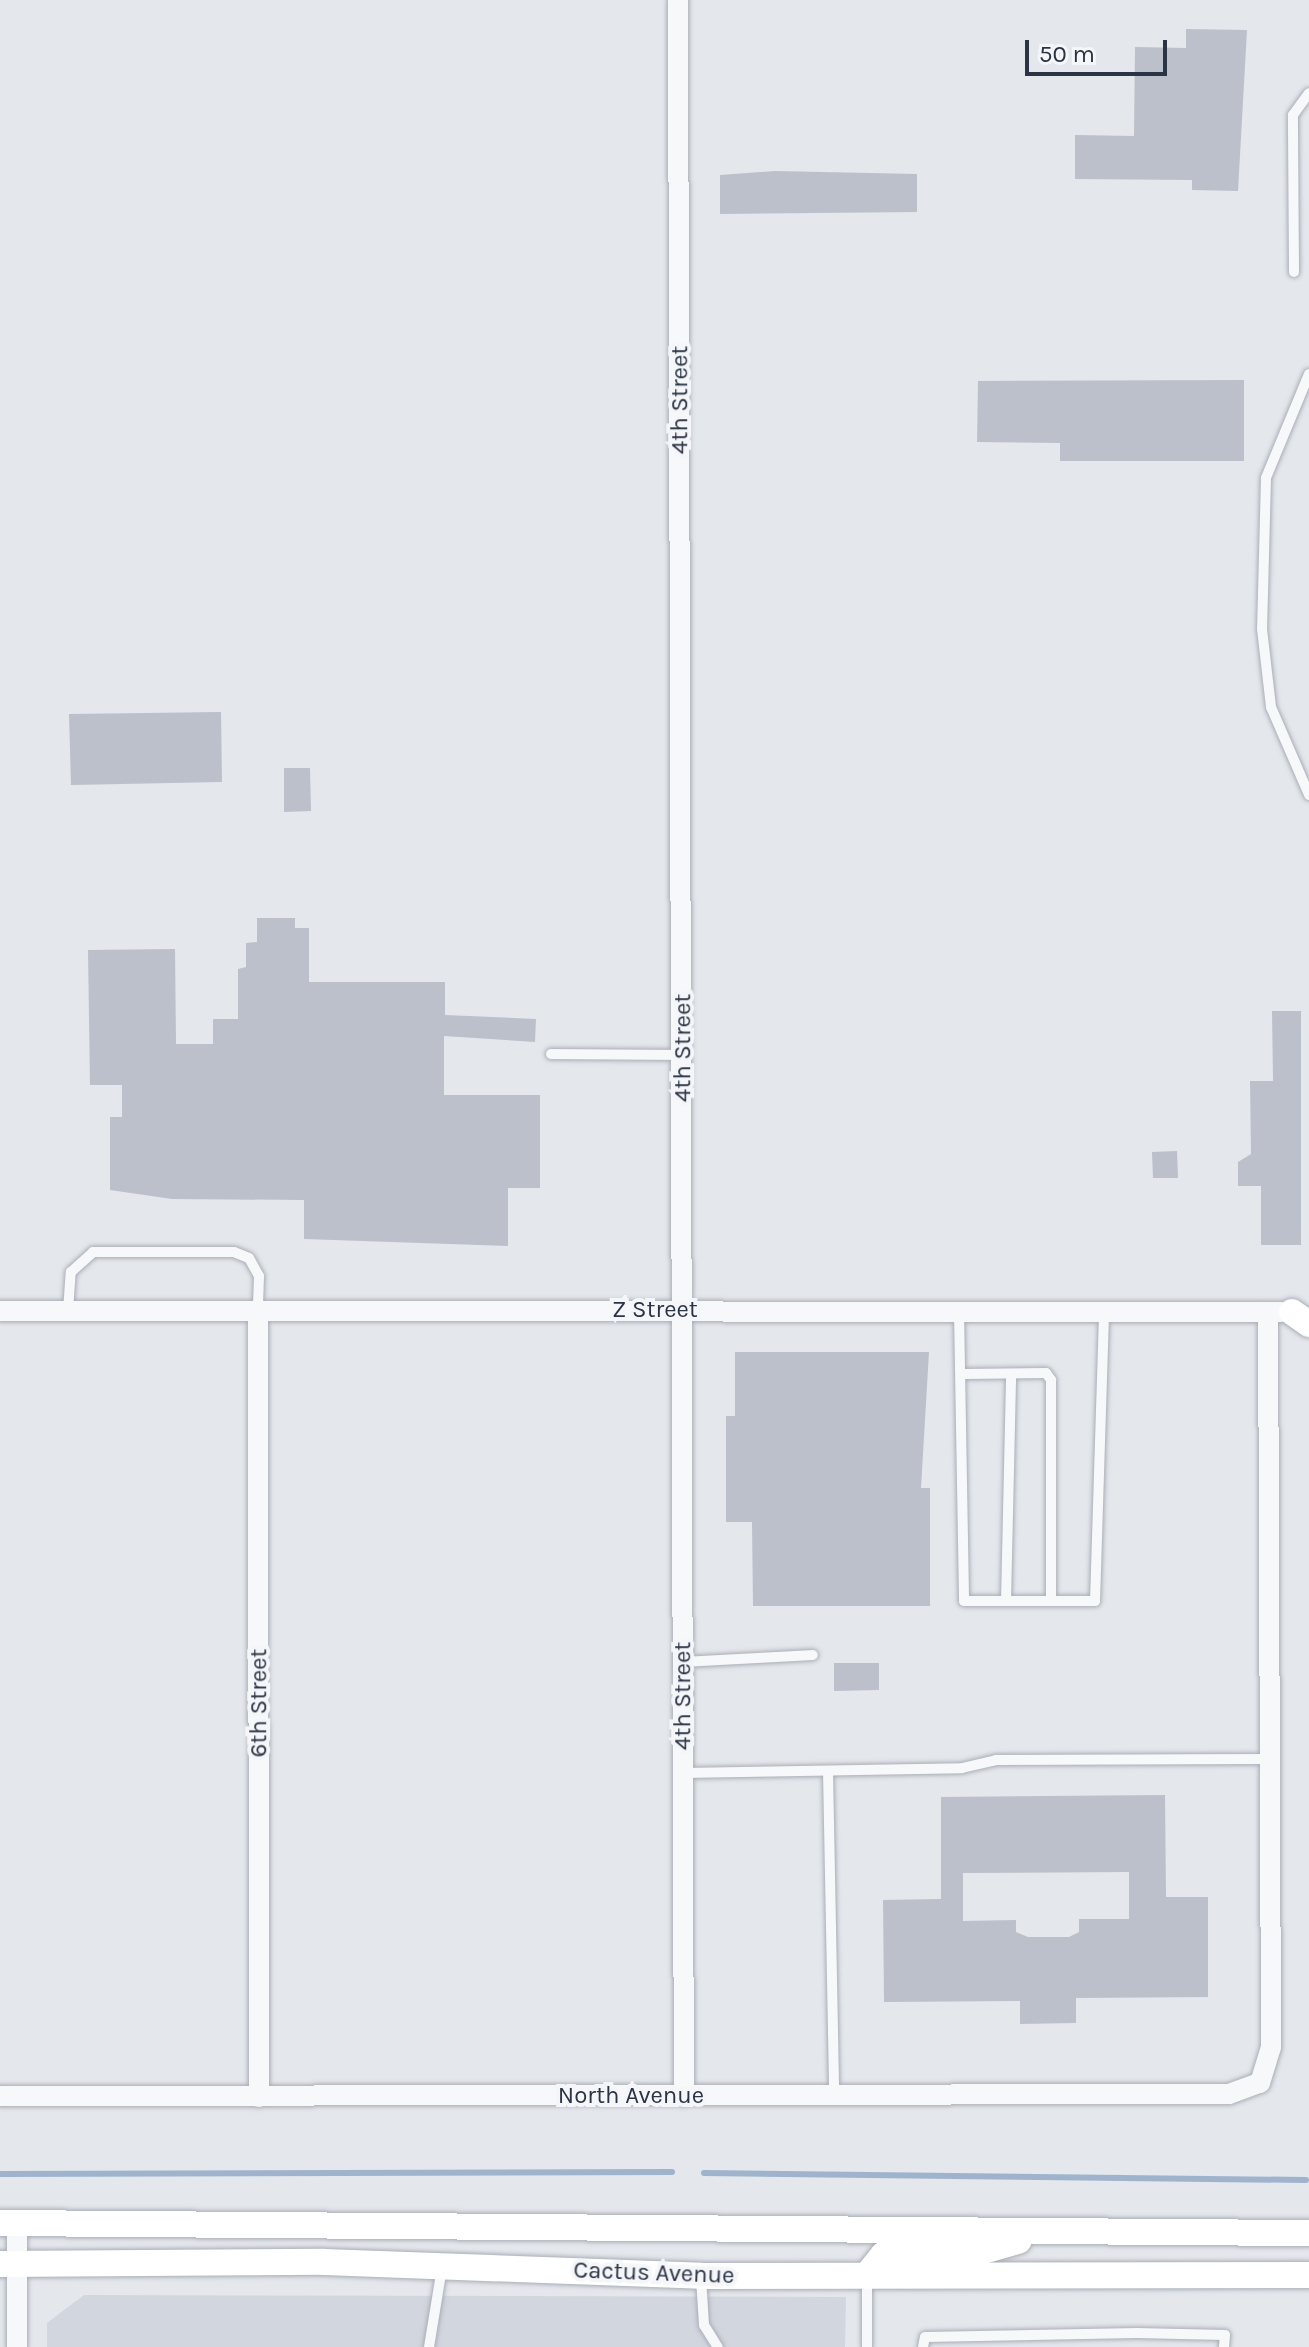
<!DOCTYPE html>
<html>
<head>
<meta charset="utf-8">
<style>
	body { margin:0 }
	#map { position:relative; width:1309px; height:2347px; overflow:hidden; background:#e4e7ec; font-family:Karla,sans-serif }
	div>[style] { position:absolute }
	.built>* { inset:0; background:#d2d6de }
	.stream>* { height:6px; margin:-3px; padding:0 3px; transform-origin:3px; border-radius:3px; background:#9fb4cc }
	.building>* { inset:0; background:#bbc0ca }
	.roads { filter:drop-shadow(0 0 2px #a9aeb7) drop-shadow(0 0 2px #a9aeb7) }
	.lane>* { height:10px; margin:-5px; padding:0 5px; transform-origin:5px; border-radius:5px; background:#f7f8fa }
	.street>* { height:20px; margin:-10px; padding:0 10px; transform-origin:10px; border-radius:10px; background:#f7f8fa }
	.secondary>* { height:26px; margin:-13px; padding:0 13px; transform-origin:13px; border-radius:13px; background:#fff }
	span { translate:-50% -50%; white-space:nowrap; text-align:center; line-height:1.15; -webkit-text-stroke:8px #f4f6f9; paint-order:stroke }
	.street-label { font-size:24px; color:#2b3445 }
	.scale { position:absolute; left:1025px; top:40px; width:142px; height:36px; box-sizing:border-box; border:4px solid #2b3445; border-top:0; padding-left:10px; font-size:24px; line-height:28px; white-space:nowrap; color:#2b3445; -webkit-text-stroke:6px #f4f6f9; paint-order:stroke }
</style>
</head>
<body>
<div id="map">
	<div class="built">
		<i style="clip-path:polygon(84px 2295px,846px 2297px,845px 2347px,47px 2347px,47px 2323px)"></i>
	</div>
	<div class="stream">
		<i style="left:704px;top:2173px;width:602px;rotate:0.67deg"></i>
		<i style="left:0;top:2174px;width:672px;rotate:-0.17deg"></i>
	</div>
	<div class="building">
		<i style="clip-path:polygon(1186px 29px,1247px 30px,1238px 191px,1192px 190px,1192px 180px,1075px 179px,1075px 135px,1134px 136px,1135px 47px,1186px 48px)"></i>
		<i style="clip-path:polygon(775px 171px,917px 174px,917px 212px,720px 214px,720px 175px)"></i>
		<i style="clip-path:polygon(1244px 380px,1244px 461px,1060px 461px,1060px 443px,977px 442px,978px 381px)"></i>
		<i style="clip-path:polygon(221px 712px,222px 782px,71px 785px,69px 714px)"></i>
		<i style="clip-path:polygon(284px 768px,310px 768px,311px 811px,284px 812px)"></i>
		<i style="clip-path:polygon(257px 918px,295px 918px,295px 928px,309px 928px,309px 982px,445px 982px,445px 1015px,536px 1019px,535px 1042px,444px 1036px,444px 1095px,540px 1095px,540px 1188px,508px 1188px,508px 1246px,304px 1239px,304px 1200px,172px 1199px,110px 1190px,110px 1117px,122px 1117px,122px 1085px,90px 1085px,88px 950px,175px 949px,176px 1044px,213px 1044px,213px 1019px,238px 1019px,238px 969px,246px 967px,246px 943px,257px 942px)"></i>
		<i style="clip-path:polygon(1272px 1011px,1301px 1011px,1301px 1245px,1261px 1245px,1261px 1186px,1238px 1186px,1238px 1162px,1251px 1154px,1250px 1081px,1273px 1081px)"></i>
		<i style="clip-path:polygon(1177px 1151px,1178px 1178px,1153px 1178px,1152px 1152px)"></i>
		<i style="clip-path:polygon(735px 1352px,929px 1352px,921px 1488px,930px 1488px,930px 1606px,753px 1606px,752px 1522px,726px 1522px,726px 1416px,735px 1416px)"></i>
		<i style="clip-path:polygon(834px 1663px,879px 1663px,879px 1690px,834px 1691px)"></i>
		<i style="clip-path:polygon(evenodd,1165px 1795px,1166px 1897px,1208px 1897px,1208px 1997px,1076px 1998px,1076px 2023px,1020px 2024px,1020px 2001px,884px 2002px,883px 1900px,941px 1899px,941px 1797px,1165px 1795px,1129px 1872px,1129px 1919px,1079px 1919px,1079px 1932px,1069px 1937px,1028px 1937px,1016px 1932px,1016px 1920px,963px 1921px,963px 1873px,1129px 1872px)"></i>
	</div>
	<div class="roads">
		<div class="lane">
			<i style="left:1294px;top:272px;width:157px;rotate:-90.4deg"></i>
			<i style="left:1293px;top:115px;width:27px;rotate:-54deg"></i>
			<i style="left:1309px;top:374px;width:113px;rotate:112.5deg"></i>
			<i style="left:1266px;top:478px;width:151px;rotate:91.5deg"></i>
			<i style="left:1262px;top:629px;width:79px;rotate:83.4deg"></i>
			<i style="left:1271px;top:707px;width:96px;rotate:66.6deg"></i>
			<i style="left:551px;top:1054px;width:130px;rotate:0.4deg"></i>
			<i style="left:68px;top:1311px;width:39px;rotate:-86deg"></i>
			<i style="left:71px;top:1272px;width:30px;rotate:-42deg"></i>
			<i style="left:93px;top:1252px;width:141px"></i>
			<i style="left:234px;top:1252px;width:16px;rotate:22deg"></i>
			<i style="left:249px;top:1258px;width:21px;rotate:61deg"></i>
			<i style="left:259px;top:1276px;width:34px;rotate:92deg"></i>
			<i style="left:959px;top:1311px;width:290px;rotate:89deg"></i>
			<i style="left:964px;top:1601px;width:131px"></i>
			<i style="left:1095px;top:1601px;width:291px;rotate:-88.2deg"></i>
			<i style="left:964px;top:1374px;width:82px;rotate:-0.7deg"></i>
			<i style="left:1046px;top:1373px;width:9px;rotate:54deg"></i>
			<i style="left:1051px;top:1380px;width:220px;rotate:90deg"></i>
			<i style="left:1006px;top:1601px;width:227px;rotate:-88.7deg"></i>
			<i style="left:683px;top:1662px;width:130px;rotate:-3.1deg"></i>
			<i style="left:828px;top:1771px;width:324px;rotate:88.9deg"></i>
			<i style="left:683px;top:1773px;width:279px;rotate:-1deg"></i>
			<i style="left:962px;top:1768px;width:35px;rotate:-13deg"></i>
			<i style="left:996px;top:1760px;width:274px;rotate:-0.2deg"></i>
			<i style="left:701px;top:2278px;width:47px;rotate:86.3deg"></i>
			<i style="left:704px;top:2325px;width:26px;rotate:58deg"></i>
			<i style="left:429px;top:2347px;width:80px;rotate:-80.7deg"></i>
			<i style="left:867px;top:2347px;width:70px;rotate:-90deg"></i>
			<i style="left:923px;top:2347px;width:10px;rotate:-79deg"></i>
			<i style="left:925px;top:2337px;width:212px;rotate:-1.1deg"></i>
			<i style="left:1137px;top:2333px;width:88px;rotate:1.3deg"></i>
			<i style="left:1225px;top:2335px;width:12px;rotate:95deg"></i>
		</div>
		<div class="street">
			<i style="left:678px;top:0;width:2096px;rotate:89.84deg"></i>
			<i style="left:258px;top:1310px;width:787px;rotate:89.93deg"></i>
			<i style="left:0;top:1311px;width:1281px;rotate:0.04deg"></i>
			<i style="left:0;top:2096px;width:1229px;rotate:-0.09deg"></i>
			<i style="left:1229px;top:2094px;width:33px;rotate:-20deg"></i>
			<i style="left:1260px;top:2083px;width:37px;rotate:-73deg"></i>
			<i style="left:1271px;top:2048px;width:736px;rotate:-90.23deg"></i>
			<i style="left:17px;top:2223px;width:124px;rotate:90deg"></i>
		</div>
		<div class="secondary">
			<i style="left:1292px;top:1312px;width:21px;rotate:35deg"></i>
			<i style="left:0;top:2223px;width:1309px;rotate:0.44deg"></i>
			<i style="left:0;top:2264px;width:324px;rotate:-0.4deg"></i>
			<i style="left:324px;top:2262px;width:377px;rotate:2.1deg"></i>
			<i style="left:701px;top:2276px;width:608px;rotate:-0.09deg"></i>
			<i style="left:867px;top:2275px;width:26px;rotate:-51deg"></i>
			<i style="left:883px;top:2255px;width:100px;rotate:-2.3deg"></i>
			<i style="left:983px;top:2251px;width:37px;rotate:-16deg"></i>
		</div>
	</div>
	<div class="street-label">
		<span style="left:680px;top:400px;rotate:-90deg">4th Street</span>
		<span style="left:683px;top:1048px;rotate:-90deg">4th Street</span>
		<span style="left:655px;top:1310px">Z Street</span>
		<span style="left:683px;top:1696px;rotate:-90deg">4th Street</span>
		<span style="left:259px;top:1703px;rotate:-90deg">6th Street</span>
		<span style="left:631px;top:2096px">North Avenue</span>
		<span style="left:654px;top:2273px;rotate:2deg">Cactus Avenue</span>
	</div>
	<div class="scale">50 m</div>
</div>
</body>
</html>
